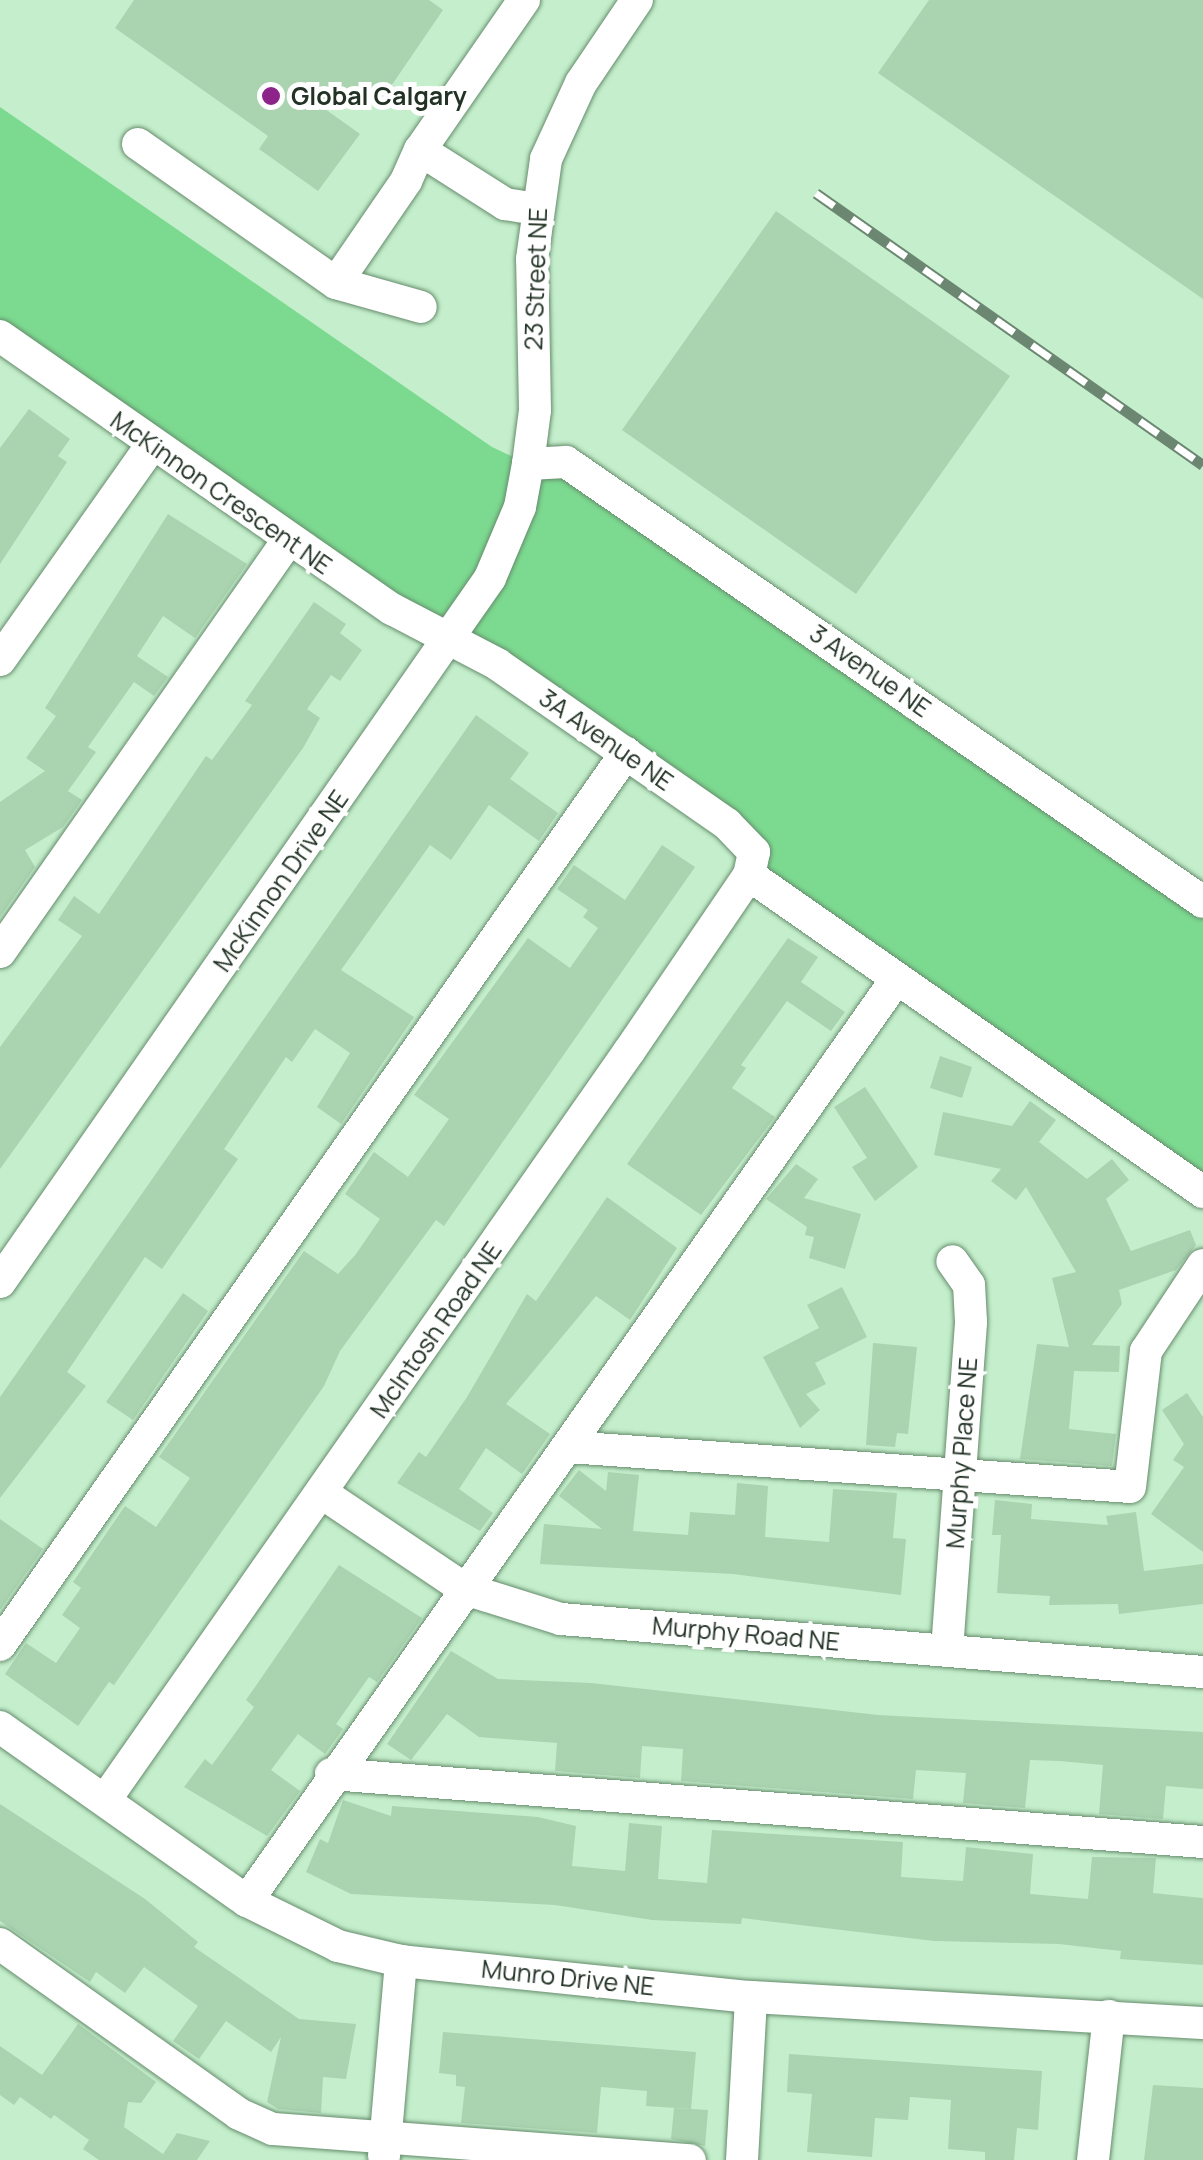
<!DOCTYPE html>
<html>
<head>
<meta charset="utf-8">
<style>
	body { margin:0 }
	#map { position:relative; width:1203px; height:2160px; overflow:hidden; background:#c5efcc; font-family:Manrope,sans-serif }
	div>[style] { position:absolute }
	.green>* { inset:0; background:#7cda90 }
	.building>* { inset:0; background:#aad3b0 }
	.roads { filter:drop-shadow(0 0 2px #668c6d) drop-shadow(0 0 2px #668c6d) }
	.minor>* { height:32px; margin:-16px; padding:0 16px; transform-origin:16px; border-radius:16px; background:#fff }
	.rail>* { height:11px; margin-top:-5.5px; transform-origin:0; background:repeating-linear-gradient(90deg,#fff 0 22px,#6c8771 0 44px); box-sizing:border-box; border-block:2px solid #6c8771 }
	.dots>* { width:28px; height:28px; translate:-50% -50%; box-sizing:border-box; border:5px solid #fff; border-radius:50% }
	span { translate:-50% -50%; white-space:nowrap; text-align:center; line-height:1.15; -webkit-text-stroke:10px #fff; paint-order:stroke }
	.poi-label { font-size:25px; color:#223225; font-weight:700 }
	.left { translate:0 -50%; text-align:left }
	.street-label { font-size:25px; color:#223225 }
</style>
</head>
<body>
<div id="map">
	<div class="green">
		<i style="clip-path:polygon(0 107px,492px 447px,528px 464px,567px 462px,1203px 902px,1203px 1192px,749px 875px,754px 852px,0 336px)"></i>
	</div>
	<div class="building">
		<i style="clip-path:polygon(134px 0,429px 0,443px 10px,385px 95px,325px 109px,360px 134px,318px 191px,259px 149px,268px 136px,115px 28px)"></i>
		<i style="clip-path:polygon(929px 0,1203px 0,1203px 299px,878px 73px)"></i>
		<i style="clip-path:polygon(776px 211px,1010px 376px,856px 594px,622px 430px)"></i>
		<i style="clip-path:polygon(29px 409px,70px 439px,58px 456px,67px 462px,0 564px,0 448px)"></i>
		<i style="clip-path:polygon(168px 514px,247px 564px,195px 638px,163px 616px,137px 656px,168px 677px,154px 696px,134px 682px,88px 747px,96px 752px,68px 791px,82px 800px,63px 827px,25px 850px,35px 867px,0 917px,0 802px,45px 771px,26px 758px,56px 716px,45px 708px)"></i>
		<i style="clip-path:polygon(314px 602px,346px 624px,340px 633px,362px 650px,340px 681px,331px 675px,307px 709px,320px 718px,303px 748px,0 1169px,0 1047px,82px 936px,58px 920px,74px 896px,99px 914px,206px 756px,212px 760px,252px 705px,245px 701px)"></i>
		<i style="clip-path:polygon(476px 715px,529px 753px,510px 779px,558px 813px,539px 841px,489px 805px,451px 860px,430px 845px,341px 970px,414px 1017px,341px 1124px,317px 1107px,350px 1053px,315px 1029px,292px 1062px,286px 1057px,224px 1149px,238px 1159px,162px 1269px,145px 1257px,67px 1372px,86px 1386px,0 1498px,0 1397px)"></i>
		<i style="clip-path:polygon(662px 845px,695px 867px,444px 1226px,436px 1220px,340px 1351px,324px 1386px,114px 1685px,109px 1682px,78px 1726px,5px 1674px,26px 1643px,56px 1663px,80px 1628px,62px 1615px,81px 1588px,73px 1582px,125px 1506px,156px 1527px,190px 1478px,159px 1457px,304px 1251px,338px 1274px,356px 1254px,380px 1219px,345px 1194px,374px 1152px,408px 1177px,449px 1119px,414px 1095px,528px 938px,570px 968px,598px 928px,583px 917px,588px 910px,557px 889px,574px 865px,625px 900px)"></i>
		<i style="clip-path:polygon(788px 938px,818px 957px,801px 982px,845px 1012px,831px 1031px,787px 1001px,741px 1065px,746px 1068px,732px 1088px,775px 1117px,701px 1215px,627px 1164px)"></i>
		<i style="clip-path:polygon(940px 1056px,972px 1067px,962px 1098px,930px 1088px)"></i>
		<i style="clip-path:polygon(865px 1087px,918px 1167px,875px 1201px,852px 1167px,867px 1158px,834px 1107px)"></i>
		<i style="clip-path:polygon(1030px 1101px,1056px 1120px,1039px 1142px,1087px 1179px,1112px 1159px,1129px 1180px,1106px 1199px,1131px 1251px,1190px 1230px,1196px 1245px,1176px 1270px,1119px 1290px,1122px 1304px,1092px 1345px,1120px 1346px,1119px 1372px,1074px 1371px,1069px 1429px,1116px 1434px,1112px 1466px,1020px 1459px,1037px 1344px,1069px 1347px,1052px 1278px,1076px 1272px,1026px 1187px,1016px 1200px,991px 1181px,1001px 1169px,934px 1155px,943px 1112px,1012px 1126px)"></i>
		<i style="clip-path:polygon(796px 1164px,818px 1179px,804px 1198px,861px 1214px,845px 1269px,809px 1258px,814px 1237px,805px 1235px,807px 1227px,766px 1199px)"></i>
		<i style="clip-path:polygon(607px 1197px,677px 1248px,630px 1320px,596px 1296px,506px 1404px,550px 1434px,522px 1474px,486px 1448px,459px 1489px,493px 1513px,480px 1531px,397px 1483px,419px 1452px,426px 1457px,467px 1397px,527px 1294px,536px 1301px)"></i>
		<i style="clip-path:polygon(842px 1287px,867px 1337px,815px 1363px,826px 1384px,806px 1394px,820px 1410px,800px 1428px,763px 1357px,819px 1328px,807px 1305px)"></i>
		<i style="clip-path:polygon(183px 1293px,208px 1311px,133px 1420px,106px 1402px)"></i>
		<i style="clip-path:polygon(873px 1343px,917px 1347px,908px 1434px,897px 1433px,895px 1447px,866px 1445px)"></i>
		<i style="clip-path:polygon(1187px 1393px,1203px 1417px,1203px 1552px,1151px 1514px,1184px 1467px,1173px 1460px,1184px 1444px,1162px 1410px)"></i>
		<i style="clip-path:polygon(579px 1470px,606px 1491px,608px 1472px,639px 1475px,633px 1531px,688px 1535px,690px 1512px,735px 1515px,737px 1483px,768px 1486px,765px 1537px,829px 1542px,833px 1489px,897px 1493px,893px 1538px,906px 1539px,901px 1595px,733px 1574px,540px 1564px,544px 1524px,602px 1529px,559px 1496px)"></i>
		<i style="clip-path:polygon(995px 1500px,1032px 1504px,1031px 1519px,1108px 1525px,1106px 1516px,1136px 1512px,1144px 1571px,1203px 1564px,1203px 1604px,1119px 1614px,1118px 1604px,1049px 1605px,1050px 1596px,997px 1593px,1001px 1535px,992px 1535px)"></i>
		<i style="clip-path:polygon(0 1519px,43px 1549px,0 1610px)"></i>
		<i style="clip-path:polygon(339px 1565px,422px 1618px,377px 1682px,369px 1677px,336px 1724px,343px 1729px,325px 1754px,298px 1734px,271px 1770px,300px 1791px,267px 1836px,184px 1787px,205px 1759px,212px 1765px,254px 1707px,246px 1700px)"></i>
		<i style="clip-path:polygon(451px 1651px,498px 1679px,591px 1683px,878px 1715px,1203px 1732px,1203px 1789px,1166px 1786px,1163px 1819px,1099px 1814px,1103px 1765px,1059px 1761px,1030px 1760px,1025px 1808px,963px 1803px,966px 1773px,916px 1770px,913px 1799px,681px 1781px,683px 1749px,642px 1746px,640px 1778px,555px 1771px,557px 1743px,479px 1737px,447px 1714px,411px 1760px,387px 1744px)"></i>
		<i style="clip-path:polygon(343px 1800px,391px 1816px,392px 1806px,538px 1817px,576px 1826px,572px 1866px,625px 1871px,629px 1823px,662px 1826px,658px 1879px,707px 1883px,712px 1830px,903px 1842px,901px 1877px,963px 1881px,966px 1847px,1033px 1854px,1030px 1894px,1088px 1899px,1092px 1857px,1156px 1858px,1153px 1893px,1203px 1898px,1203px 1965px,1120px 1959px,1121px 1951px,1059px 1944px,934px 1941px,742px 1918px,741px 1924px,652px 1920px,555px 1905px,351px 1894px,306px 1872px,320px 1839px,328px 1843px)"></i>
		<i style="clip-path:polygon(0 1804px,145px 1899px,198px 1942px,194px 1947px,299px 2019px,356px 2024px,346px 2079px,323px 2077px,321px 2113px,278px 2109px,267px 2102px,281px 2037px,271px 2052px,226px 2021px,199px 2059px,173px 2041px,198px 2006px,144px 1967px,125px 1993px,96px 1972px,90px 1982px,0 1921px)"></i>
		<i style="clip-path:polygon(78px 2024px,156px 2082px,141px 2103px,128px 2102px,124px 2127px,163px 2154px,177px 2133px,210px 2141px,197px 2160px,99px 2160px,83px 2149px,89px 2140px,54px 2115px,51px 2119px,20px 2097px,14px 2105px,0 2095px,0 2046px,42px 2075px)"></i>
		<i style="clip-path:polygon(443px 2032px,696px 2052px,691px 2109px,646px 2106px,647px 2091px,601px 2087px,597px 2133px,461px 2123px,465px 2087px,456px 2086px,456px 2075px,439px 2073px)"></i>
		<i style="clip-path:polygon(789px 2054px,1042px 2071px,1038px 2130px,1017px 2128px,1014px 2160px,985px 2160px,985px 2152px,948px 2149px,951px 2100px,910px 2097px,908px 2120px,875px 2118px,872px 2157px,807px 2152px,812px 2094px,787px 2092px)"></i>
		<i style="clip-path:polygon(1153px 2085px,1203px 2088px,1203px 2160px,1144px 2160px)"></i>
		<i style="clip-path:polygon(674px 2108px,708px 2110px,705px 2146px,671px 2139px)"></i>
	</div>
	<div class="roads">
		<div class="minor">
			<i style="left:524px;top:0;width:183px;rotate:124.7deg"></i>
			<i style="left:420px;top:150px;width:101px;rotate:32.4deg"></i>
			<i style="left:505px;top:204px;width:31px;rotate:9deg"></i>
			<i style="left:138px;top:144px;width:242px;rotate:35.1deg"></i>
			<i style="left:336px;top:283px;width:124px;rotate:-55.5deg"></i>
			<i style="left:406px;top:181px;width:34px;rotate:-66deg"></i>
			<i style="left:336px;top:283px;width:88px;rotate:15.8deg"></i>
			<i style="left:0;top:336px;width:478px;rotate:34.9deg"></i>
			<i style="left:392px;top:609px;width:119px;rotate:27.6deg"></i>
			<i style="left:497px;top:664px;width:280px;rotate:34.8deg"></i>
			<i style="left:727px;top:824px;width:39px;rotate:46deg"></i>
			<i style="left:754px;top:852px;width:24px;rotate:102deg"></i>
			<i style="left:749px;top:875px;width:212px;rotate:124.2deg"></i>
			<i style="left:630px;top:1050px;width:915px;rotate:124.99deg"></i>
			<i style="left:528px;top:464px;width:38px;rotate:-3deg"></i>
			<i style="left:566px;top:462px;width:774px;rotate:34.63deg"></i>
			<i style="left:0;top:660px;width:262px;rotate:-54.8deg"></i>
			<i style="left:749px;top:875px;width:554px;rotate:34.92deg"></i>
			<i style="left:0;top:952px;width:504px;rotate:-55.02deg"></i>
			<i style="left:0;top:1282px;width:858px;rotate:-55.16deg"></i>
			<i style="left:490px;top:578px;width:77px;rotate:-67.1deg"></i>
			<i style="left:520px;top:507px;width:44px;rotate:-79.5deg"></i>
			<i style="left:528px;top:464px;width:54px;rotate:-82.6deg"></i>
			<i style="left:535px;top:410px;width:151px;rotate:-91.1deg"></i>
			<i style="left:532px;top:259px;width:101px;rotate:-82deg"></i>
			<i style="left:546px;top:159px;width:84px;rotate:-65.3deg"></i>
			<i style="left:581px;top:83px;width:100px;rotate:-56deg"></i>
			<i style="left:568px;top:1447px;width:563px;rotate:4.07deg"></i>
			<i style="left:1130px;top:1487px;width:137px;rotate:-83.3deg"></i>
			<i style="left:1146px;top:1351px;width:103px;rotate:-56.5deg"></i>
			<i style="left:322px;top:1493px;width:172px;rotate:33.9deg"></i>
			<i style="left:465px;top:1589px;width:101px;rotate:17.4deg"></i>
			<i style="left:561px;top:1619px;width:644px;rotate:4.72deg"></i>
			<i style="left:0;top:1645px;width:1090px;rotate:-54.94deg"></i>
			<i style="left:947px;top:1650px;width:329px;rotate:-85.8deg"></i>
			<i style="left:971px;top:1322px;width:37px;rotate:-93deg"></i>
			<i style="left:969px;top:1285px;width:29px;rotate:-125deg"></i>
			<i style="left:0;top:1727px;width:302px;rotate:35.2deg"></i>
			<i style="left:247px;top:1901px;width:102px;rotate:26.3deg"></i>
			<i style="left:338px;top:1946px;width:65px;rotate:13.4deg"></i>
			<i style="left:401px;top:1961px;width:352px;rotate:5.9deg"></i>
			<i style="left:751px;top:1997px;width:453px;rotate:3.3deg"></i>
			<i style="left:331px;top:1774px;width:875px;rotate:4.46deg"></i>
			<i style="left:247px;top:1901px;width:1125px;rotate:-54.84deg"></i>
			<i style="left:0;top:1944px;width:293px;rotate:35.4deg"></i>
			<i style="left:239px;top:2114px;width:37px;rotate:24deg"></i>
			<i style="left:273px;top:2129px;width:418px;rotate:4.3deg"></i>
			<i style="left:384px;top:2156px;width:196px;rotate:-85deg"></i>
			<i style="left:742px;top:2160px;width:163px;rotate:-86.8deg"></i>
			<i style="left:1093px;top:2160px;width:145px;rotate:-83.7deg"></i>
		</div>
	</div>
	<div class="rail">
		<i style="left:816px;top:193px;width:473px;rotate:35.1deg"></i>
	</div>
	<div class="dots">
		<i style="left:271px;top:96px;background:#8c2489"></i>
	</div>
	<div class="poi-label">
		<span class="left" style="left:291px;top:96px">Global Calgary</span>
	</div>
	<div class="street-label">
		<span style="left:536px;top:279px;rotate:-88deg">23 Street NE</span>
		<span style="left:221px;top:493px;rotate:35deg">McKinnon Crescent NE</span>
		<span style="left:870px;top:671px;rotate:35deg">3 Avenue NE</span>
		<span style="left:606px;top:740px;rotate:35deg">3A Avenue NE</span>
		<span style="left:281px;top:881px;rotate:-55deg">McKinnon Drive NE</span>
		<span style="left:436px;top:1330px;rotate:-55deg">McIntosh Road NE</span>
		<span style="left:962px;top:1453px;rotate:-86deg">Murphy Place NE</span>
		<span style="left:746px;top:1634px;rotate:5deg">Murphy Road NE</span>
		<span style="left:568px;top:1978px;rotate:6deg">Munro Drive NE</span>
	</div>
</div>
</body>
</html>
